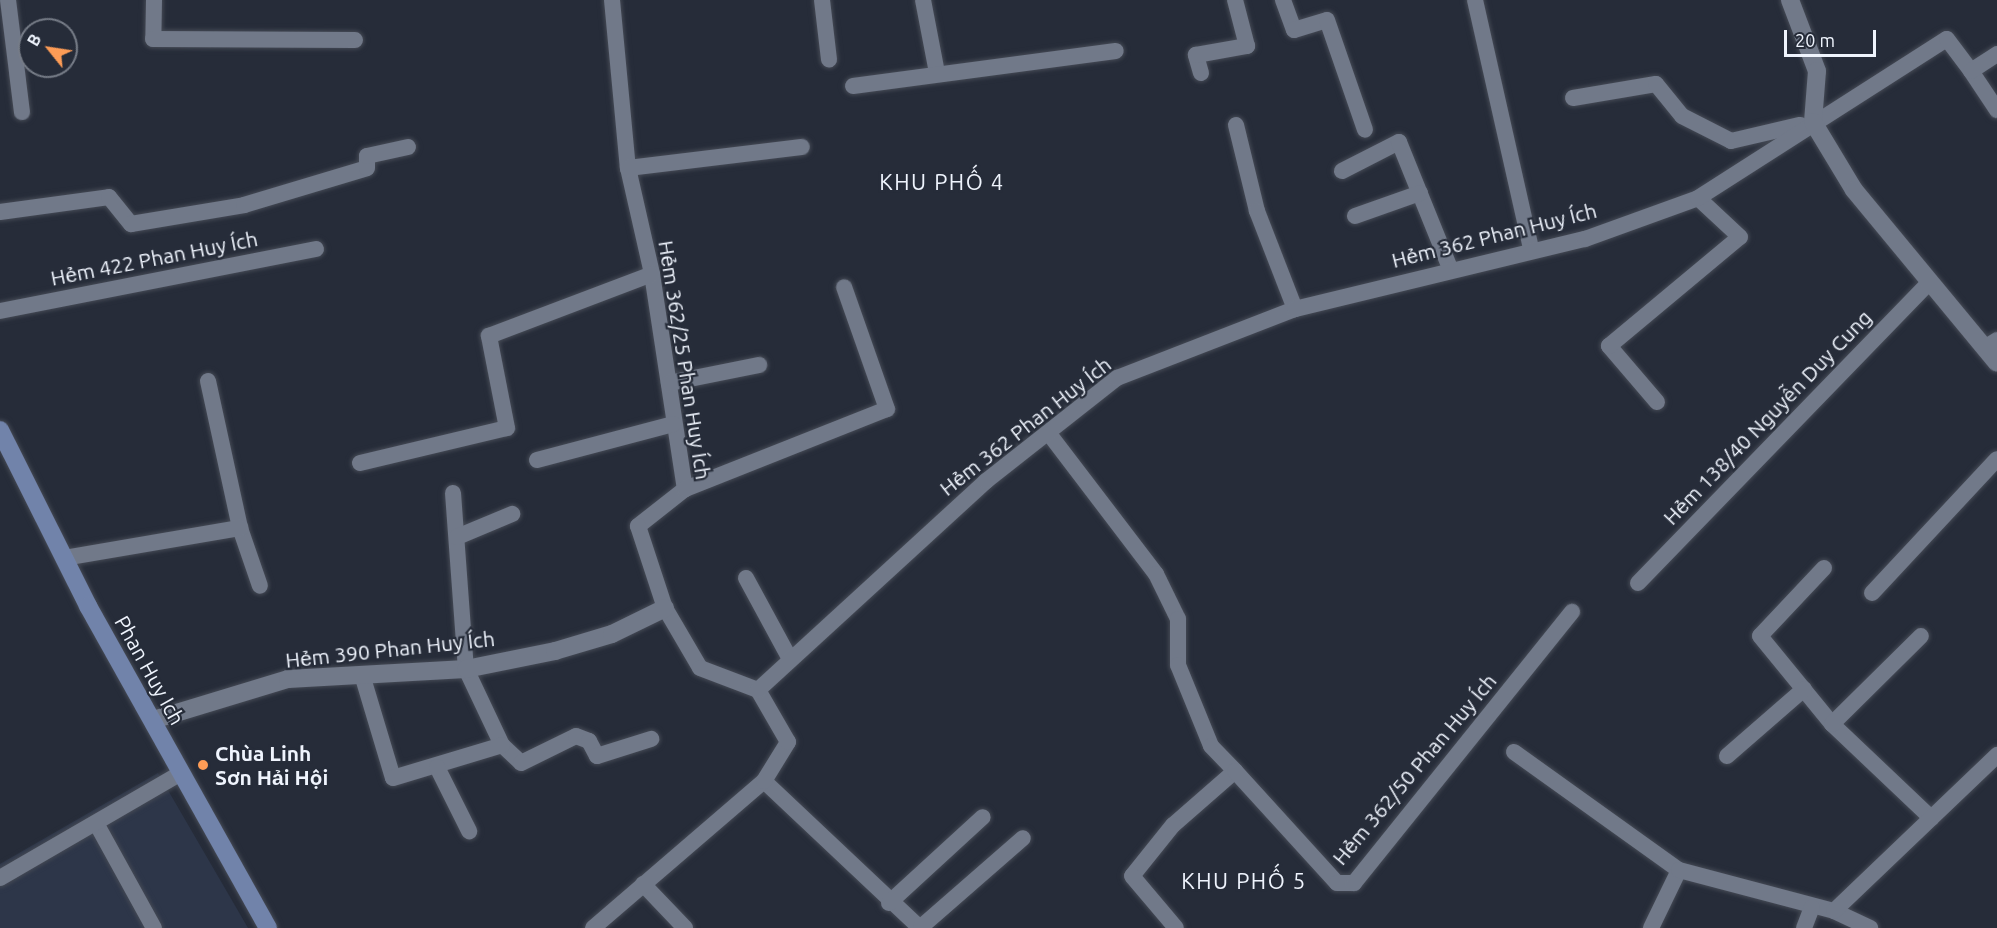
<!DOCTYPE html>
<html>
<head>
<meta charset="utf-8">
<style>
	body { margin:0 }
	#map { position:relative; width:1997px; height:928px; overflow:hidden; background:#262c39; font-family:Ubuntu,sans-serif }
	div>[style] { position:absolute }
	.built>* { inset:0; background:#2d3649 }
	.roads { filter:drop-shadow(0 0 2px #454a55) drop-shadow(0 0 2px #454a55) }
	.service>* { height:16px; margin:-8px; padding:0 8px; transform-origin:8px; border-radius:8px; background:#717989 }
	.minor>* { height:18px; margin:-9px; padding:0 9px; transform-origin:9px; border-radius:9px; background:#717989 }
	.secondary>* { height:18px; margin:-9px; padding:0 9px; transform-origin:9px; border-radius:9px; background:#7183aa }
	.dots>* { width:16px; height:16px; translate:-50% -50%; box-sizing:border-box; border:3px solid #262c39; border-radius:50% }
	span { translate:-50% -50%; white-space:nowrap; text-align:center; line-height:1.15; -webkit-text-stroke:4.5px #262c39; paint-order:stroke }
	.street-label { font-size:21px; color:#eff4fd }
	.poi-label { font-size:21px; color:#eff4fd; font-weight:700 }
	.left { translate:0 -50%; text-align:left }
	.neighbourhood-label { font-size:22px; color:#eff4fd; letter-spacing:1.5px }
	.north { position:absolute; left:18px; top:18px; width:60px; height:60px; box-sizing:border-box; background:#262c39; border:2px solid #767c87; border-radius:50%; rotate:300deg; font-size:16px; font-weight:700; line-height:24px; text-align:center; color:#eff4fd }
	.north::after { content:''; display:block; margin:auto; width:21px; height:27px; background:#fd9c56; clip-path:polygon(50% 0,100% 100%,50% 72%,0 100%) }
	.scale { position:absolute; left:1784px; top:30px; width:92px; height:27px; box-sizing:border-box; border:3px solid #eff4fd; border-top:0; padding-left:8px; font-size:18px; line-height:21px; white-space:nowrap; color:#eff4fd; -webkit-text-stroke:4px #262c39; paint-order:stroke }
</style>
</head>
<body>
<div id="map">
	<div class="built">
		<i style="clip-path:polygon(158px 773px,248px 928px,0 928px,0 864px)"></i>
	</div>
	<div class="roads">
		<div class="service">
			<i style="left:8px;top:0;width:113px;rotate:82.9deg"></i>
			<i style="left:154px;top:0;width:39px;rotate:91deg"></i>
			<i style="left:153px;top:39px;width:202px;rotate:0.3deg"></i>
			<i style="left:612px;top:0;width:169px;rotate:84.6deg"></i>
			<i style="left:628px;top:168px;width:109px;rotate:77.2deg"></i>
			<i style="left:652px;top:274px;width:218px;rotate:81.3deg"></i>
			<i style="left:685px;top:489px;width:60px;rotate:141.8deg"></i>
			<i style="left:638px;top:526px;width:86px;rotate:71.8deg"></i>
			<i style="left:665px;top:608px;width:69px;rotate:59.7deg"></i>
			<i style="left:700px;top:668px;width:62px;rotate:20.8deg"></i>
			<i style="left:822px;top:0;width:60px;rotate:83.3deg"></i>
			<i style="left:923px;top:0;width:74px;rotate:79.1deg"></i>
			<i style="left:1283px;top:0;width:32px;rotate:70deg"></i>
			<i style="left:1294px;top:30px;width:34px;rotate:-17deg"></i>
			<i style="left:1327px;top:20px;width:116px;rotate:70.9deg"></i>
			<i style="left:1475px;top:0;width:255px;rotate:77.3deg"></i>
			<i style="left:1971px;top:71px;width:47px;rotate:56.3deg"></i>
			<i style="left:1201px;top:73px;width:19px;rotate:-106deg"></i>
			<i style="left:1196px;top:55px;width:52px;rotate:-10deg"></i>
			<i style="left:1247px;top:46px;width:48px;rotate:-104.6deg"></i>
			<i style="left:853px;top:86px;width:265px;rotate:-7.6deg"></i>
			<i style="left:1573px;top:98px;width:84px;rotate:-9.6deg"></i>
			<i style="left:1656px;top:84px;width:41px;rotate:50.9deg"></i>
			<i style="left:1682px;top:116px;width:55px;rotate:27deg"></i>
			<i style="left:1731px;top:141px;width:71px;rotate:-13.1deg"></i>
			<i style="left:1236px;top:125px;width:89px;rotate:76.3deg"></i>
			<i style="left:1257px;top:211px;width:105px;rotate:68.8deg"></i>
			<i style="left:628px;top:168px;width:175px;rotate:-6.9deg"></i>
			<i style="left:1342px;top:171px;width:64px;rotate:-27deg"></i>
			<i style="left:1399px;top:142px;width:136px;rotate:68deg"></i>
			<i style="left:0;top:212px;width:110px;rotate:-7.8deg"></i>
			<i style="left:109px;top:197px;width:35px;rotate:51deg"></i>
			<i style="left:131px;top:224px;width:115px;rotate:-9.5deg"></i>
			<i style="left:244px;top:205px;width:128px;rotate:-16.7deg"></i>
			<i style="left:367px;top:168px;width:12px;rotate:-90deg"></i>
			<i style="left:367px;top:156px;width:42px;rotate:-12.4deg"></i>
			<i style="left:1355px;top:216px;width:69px;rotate:-19.5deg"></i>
			<i style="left:0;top:311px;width:322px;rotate:-11.1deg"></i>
			<i style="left:1986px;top:347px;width:13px;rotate:-32deg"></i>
			<i style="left:208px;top:381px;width:150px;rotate:77.7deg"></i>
			<i style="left:240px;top:528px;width:61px;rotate:71deg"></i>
			<i style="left:669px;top:383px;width:92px;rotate:-11.3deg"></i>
			<i style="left:1657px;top:402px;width:74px;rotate:-130.6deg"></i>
			<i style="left:1609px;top:346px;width:170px;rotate:-39.8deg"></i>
			<i style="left:1740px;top:237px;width:57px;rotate:-137.1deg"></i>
			<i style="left:1050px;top:435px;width:175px;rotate:52.7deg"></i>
			<i style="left:1156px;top:574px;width:50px;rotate:63.9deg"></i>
			<i style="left:1178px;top:619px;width:46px;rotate:90deg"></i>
			<i style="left:1178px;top:665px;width:87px;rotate:67.8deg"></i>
			<i style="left:1211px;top:746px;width:35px;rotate:46deg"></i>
			<i style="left:1235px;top:771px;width:82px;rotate:138.9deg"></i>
			<i style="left:1173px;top:825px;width:65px;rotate:128.8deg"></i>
			<i style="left:1132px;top:876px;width:68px;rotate:49.8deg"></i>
			<i style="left:537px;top:460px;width:141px;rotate:-14.8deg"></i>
			<i style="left:360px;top:463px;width:151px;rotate:-13.4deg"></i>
			<i style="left:507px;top:428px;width:94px;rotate:-101.1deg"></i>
			<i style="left:489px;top:336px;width:174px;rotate:-20.8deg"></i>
			<i style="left:685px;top:489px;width:217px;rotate:-21.6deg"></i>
			<i style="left:887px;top:409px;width:129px;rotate:-109.4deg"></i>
			<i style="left:453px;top:493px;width:176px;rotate:85.8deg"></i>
			<i style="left:466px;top:669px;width:84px;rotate:64.7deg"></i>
			<i style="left:502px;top:745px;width:26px;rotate:43deg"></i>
			<i style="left:521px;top:763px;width:61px;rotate:-26.1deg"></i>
			<i style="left:576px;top:736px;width:14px;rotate:21deg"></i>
			<i style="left:589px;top:741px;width:17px;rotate:62deg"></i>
			<i style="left:597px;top:756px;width:57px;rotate:-17.5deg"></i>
			<i style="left:457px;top:537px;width:60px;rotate:-22.7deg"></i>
			<i style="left:64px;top:558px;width:179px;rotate:-9.7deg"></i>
			<i style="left:1824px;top:568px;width:93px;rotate:133.3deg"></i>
			<i style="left:1760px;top:636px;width:114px;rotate:50.7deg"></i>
			<i style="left:1832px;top:724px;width:137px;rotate:43.5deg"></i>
			<i style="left:746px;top:578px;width:92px;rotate:61.5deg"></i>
			<i style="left:1638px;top:583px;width:417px;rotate:-45.9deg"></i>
			<i style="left:1872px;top:593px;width:183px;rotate:-47deg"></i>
			<i style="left:363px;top:678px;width:104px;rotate:73.3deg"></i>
			<i style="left:393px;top:778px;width:114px;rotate:-16.8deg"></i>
			<i style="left:1832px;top:724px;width:125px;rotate:-44.7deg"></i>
			<i style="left:1514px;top:752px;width:203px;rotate:35.6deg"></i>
			<i style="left:1727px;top:756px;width:102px;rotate:-41deg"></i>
			<i style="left:437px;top:767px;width:72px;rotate:63.4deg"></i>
			<i style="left:1235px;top:771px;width:151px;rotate:47.7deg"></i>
			<i style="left:1337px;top:883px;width:17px"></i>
			<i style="left:1354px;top:883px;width:348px;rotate:-51.2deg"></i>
			<i style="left:764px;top:781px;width:214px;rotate:43.3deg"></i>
			<i style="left:96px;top:823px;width:120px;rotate:61.1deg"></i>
			<i style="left:0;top:878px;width:209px;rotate:-30.1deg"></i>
			<i style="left:643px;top:884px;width:61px;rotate:46.3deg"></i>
			<i style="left:889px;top:903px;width:127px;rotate:-42.5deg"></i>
			<i style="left:1834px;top:911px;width:40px;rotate:25deg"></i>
			<i style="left:921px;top:927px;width:135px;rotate:-41.1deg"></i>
			<i style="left:593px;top:928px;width:225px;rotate:-40.7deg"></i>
			<i style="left:764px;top:781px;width:46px;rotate:-58.4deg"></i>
			<i style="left:788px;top:742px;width:60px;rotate:-120deg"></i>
			<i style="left:758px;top:690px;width:309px;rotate:-42.5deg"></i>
			<i style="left:986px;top:481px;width:167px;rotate:-38.2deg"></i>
			<i style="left:1117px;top:378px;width:191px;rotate:-21.2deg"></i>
			<i style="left:1295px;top:309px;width:298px;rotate:-13.6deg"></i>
			<i style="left:1585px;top:239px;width:120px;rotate:-19.9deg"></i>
			<i style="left:1698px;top:198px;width:295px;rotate:-32.6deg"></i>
			<i style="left:1947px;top:39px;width:40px;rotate:53deg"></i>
			<i style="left:1971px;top:71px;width:31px;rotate:-33deg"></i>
			<i style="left:1651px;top:928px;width:64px;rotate:-64.2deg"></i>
			<i style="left:1679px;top:870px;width:160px;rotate:14.8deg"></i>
			<i style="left:1834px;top:911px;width:226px;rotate:-43.7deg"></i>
			<i style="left:1804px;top:928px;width:22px;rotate:-69deg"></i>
		</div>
		<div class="minor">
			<i style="left:1790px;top:0;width:76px;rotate:69.2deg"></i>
			<i style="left:1817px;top:71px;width:51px;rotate:94.5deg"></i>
			<i style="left:1813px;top:122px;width:79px;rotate:58.9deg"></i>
			<i style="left:1854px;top:190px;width:224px;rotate:50.4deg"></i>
			<i style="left:153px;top:720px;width:141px;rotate:-16.9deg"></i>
			<i style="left:288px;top:679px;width:178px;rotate:-3.2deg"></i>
			<i style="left:466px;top:669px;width:91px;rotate:-11.4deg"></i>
			<i style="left:555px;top:651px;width:59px;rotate:-16.6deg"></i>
			<i style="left:612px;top:634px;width:59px;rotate:-26.1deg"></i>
		</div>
		<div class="secondary">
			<i style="left:0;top:430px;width:197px;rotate:63.4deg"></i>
			<i style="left:88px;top:606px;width:369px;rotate:60.8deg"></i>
		</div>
	</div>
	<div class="dots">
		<i style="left:203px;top:765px;background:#fd9c56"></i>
	</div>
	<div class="street-label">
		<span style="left:1494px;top:235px;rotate:-14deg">Hẻm 362 Phan Huy Ích</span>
		<span style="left:154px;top:258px;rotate:-11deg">Hẻm 422 Phan Huy Ích</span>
		<span style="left:685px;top:360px;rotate:81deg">Hẻm 362/25 Phan Huy Ích</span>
		<span style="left:1767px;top:417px;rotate:-46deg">Hẻm 138/40 Nguyễn Duy Cung</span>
		<span style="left:1025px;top:426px;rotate:-38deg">Hẻm 362 Phan Huy Ích</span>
		<span style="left:390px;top:649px;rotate:-6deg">Hẻm 390 Phan Huy Ích</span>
		<span style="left:150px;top:670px;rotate:61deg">Phan Huy Ich</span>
		<span style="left:1414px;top:769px;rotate:-50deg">Hẻm 362/50 Phan Huy Ích</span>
	</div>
	<div class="poi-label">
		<span class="left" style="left:215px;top:765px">Chùa Linh<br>Sơn Hải Hội</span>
	</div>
	<div class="neighbourhood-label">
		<span style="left:942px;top:182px">KHU PHỐ 4</span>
		<span style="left:1244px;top:881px">KHU PHỐ 5</span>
	</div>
	<div class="north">B</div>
	<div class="scale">20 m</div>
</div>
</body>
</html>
